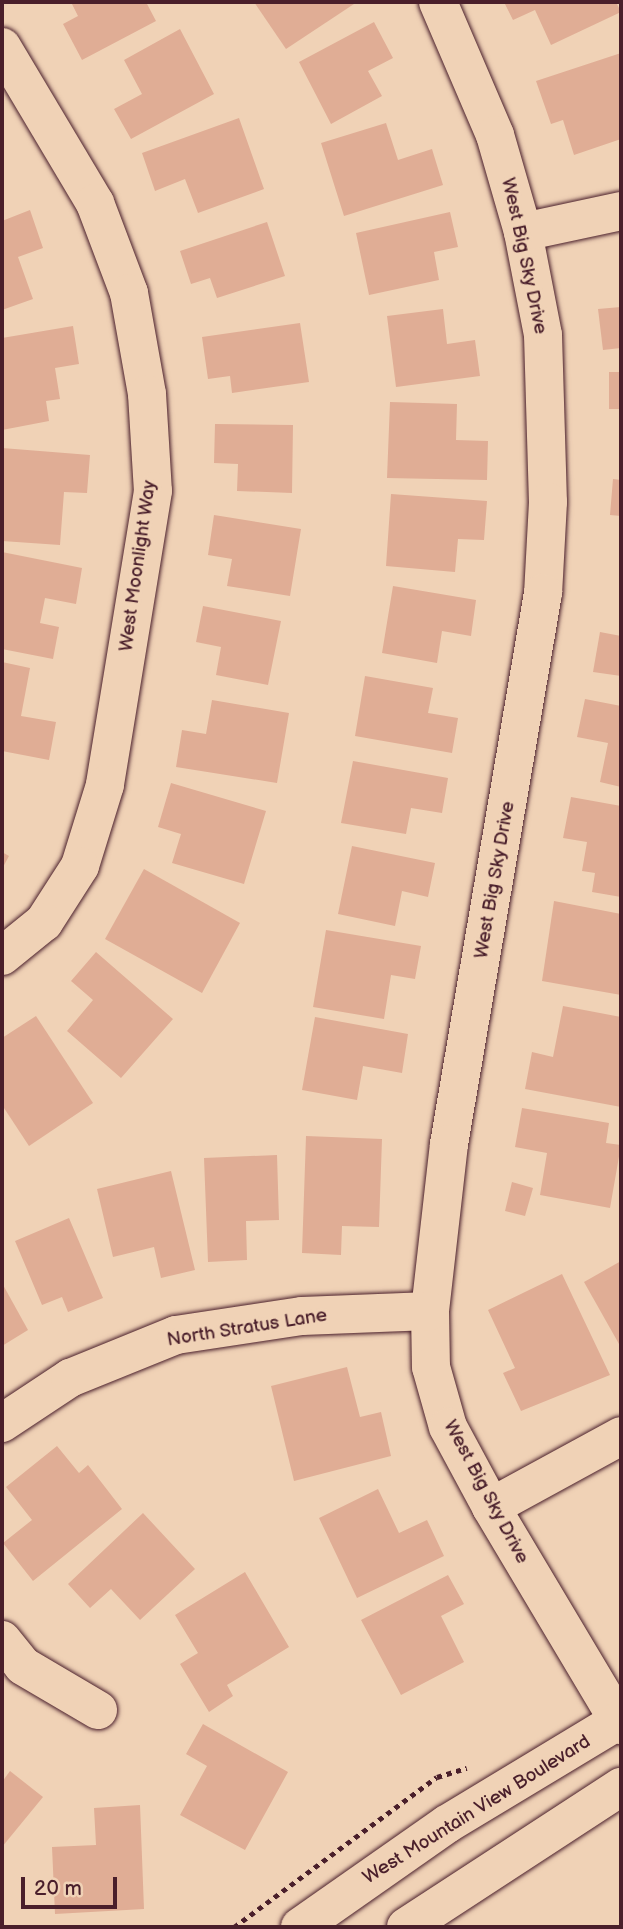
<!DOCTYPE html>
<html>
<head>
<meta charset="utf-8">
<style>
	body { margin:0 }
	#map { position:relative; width:623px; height:1929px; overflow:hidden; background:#f0d2b6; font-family:"Balsamiq Sans",sans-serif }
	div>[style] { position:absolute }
	.building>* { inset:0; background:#e0ad95 }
	.path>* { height:4.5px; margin-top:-2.25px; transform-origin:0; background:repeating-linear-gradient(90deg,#4a1f2b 0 5px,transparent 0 10px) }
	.roads { filter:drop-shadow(0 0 2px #4a1f2b) drop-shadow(0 0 2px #4a1f2b) }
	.minor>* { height:38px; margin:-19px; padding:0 19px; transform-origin:19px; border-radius:19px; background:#f0d2b6 }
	span { translate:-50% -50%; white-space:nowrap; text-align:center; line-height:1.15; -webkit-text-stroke:6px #f0d2b6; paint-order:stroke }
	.street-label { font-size:19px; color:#4a1f2b }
	.frame { position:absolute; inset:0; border:4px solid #4a1f2b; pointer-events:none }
	.scale { position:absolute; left:21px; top:1877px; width:96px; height:32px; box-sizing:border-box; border:4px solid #4a1f2b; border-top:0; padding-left:9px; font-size:21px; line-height:24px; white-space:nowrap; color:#4a1f2b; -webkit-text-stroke:5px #f0d2b6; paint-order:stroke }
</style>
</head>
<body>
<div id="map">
	<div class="building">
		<i style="clip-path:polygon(71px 2px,146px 2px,156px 21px,82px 60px,63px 24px,78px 16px)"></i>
		<i style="clip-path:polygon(254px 2px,357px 2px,286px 49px)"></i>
		<i style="clip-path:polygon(504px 2px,616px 2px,621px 12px,551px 45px,535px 10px,513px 20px)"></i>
		<i style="clip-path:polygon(374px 22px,393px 58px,368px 71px,382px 96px,331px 124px,299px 62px)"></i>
		<i style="clip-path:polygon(180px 29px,214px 94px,131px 139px,114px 109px,142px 94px,124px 60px)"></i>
		<i style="clip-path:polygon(621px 53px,621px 139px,574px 155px,563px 120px,551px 124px,536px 81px)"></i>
		<i style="clip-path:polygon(239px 118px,264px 189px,198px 213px,185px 179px,155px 191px,142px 153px)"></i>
		<i style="clip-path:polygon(386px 123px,398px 160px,432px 149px,443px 185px,344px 216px,321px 143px)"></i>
		<i style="clip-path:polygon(30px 210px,43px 248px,18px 257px,33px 299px,2px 310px,2px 221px)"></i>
		<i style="clip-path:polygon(450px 212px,458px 247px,434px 252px,439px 280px,369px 295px,356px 233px)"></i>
		<i style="clip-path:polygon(267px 222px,285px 276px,217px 298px,210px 278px,191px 284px,180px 251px)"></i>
		<i style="clip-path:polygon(621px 307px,621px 348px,603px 350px,598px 309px)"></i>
		<i style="clip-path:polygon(443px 309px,447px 344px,475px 340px,480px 376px,396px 387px,387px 316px)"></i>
		<i style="clip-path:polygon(300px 323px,309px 382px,232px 393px,230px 376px,208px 379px,202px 337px)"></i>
		<i style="clip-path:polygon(73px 326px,79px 364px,55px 368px,60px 399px,46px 401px,49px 421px,2px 430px,2px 338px)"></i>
		<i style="clip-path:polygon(609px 372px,621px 372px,621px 409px,609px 409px)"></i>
		<i style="clip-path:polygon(390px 402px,457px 404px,456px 440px,488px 441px,487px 480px,387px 478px)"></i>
		<i style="clip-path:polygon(215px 424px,293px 425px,292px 493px,237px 491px,238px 464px,214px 463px)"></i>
		<i style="clip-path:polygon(2px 448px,90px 455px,87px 493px,64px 492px,60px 545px,2px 541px)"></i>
		<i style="clip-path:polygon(613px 479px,621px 480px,621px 516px,610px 515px)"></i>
		<i style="clip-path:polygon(391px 494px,487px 501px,484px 540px,458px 539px,455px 572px,386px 566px)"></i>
		<i style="clip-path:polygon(214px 515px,301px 529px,290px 596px,227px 586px,232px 559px,208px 555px)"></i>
		<i style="clip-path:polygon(2px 552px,82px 568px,76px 604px,45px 598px,40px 623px,59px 627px,53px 659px,2px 649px)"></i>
		<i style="clip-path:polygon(393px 586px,476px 600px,471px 636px,442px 631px,437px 663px,382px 653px)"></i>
		<i style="clip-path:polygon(203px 606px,281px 621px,268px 685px,216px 675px,221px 647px,196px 642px)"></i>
		<i style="clip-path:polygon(600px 632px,621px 636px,621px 676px,593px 672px)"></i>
		<i style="clip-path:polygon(2px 662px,30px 668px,21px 716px,56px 722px,49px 760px,2px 751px)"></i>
		<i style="clip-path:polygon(365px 676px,433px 688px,428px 713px,458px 718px,452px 753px,355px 736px)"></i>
		<i style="clip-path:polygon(585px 699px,621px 706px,621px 787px,600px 782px,608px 743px,577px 737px)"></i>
		<i style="clip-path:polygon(212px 700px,289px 713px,277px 783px,176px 767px,182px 730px,206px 734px)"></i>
		<i style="clip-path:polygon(353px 761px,448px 778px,442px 813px,411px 808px,406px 834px,341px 823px)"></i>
		<i style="clip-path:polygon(171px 783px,266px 811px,244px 884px,172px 863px,181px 834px,158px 827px)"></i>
		<i style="clip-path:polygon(571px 797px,621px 806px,621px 897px,592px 892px,595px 873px,582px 871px,587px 842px,563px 838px)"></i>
		<i style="clip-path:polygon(352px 846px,435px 863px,428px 897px,402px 891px,395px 926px,338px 914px)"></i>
		<i style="clip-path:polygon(2px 852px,9px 856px,2px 869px)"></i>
		<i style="clip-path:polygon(144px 869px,240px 923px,202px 993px,105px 939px)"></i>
		<i style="clip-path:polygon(554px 901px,621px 914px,621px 995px,542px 981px)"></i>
		<i style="clip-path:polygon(326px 930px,421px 946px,415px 979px,391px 975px,384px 1019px,313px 1007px)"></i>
		<i style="clip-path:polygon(96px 952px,173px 1019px,121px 1078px,67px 1031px,93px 1000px,71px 981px)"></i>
		<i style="clip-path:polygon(563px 1006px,621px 1017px,621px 1107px,525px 1089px,532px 1052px,553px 1057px)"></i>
		<i style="clip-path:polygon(36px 1016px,93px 1103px,29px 1146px,2px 1105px,2px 1038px)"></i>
		<i style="clip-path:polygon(315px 1017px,408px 1034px,402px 1073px,363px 1066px,357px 1100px,302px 1090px)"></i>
		<i style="clip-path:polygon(522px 1108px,609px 1123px,606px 1143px,621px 1145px,610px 1208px,540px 1195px,547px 1153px,515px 1147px)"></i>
		<i style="clip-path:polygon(306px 1136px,382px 1139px,379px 1227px,342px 1226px,341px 1255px,302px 1253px)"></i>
		<i style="clip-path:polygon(277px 1155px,279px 1220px,246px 1221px,247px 1260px,208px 1262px,204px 1158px)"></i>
		<i style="clip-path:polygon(171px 1171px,195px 1270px,161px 1278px,154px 1247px,113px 1257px,97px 1189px)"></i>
		<i style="clip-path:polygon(512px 1182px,533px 1188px,525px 1216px,505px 1211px)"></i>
		<i style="clip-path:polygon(69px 1218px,103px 1298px,68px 1312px,62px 1297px,42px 1305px,15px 1241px)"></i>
		<i style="clip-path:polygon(621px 1261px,621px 1342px,619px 1344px,584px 1282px)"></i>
		<i style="clip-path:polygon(562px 1274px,610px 1375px,521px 1411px,503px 1373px,515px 1368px,488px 1310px)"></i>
		<i style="clip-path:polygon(2px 1283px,28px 1330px,2px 1346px)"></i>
		<i style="clip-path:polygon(347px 1367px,360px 1417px,381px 1412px,391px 1456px,294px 1481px,271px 1386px)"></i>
		<i style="clip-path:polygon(57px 1446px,79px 1473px,88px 1465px,122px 1509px,33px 1581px,3px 1543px,32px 1520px,6px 1487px)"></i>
		<i style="clip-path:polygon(378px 1489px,399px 1533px,427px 1520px,444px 1556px,357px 1598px,319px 1518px)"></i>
		<i style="clip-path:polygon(143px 1513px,195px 1569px,140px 1620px,111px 1589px,90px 1608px,68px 1584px)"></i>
		<i style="clip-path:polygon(245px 1572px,289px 1647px,227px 1685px,233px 1696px,209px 1712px,180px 1664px,198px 1653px,175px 1615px)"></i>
		<i style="clip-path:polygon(448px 1575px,464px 1604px,441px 1616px,464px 1662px,401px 1695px,361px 1620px)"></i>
		<i style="clip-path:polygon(203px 1724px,288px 1772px,245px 1850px,180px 1815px,207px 1766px,186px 1754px)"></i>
		<i style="clip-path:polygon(10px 1771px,43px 1797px,2px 1847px,2px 1782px)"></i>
		<i style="clip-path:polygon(140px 1805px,144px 1909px,55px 1914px,52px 1847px,96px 1845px,94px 1808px)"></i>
	</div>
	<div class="path">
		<i style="left:234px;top:1927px;width:252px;rotate:-36.5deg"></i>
		<i style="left:437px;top:1777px;width:31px;rotate:-17deg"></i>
	</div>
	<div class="roads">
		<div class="minor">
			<i style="left:438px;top:2px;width:145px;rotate:66.8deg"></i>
			<i style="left:495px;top:135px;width:101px;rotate:73.9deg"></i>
			<i style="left:523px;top:232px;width:105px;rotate:79deg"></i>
			<i style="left:543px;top:335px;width:167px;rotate:88.3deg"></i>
			<i style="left:548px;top:502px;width:91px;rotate:93.1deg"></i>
			<i style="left:543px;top:593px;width:559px;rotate:99.68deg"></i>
			<i style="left:449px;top:1144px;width:168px;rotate:96.5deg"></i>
			<i style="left:430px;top:1311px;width:56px;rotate:89deg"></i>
			<i style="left:431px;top:1367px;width:62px;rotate:74.2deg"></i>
			<i style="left:448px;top:1427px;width:91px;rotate:61.7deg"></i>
			<i style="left:491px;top:1507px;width:254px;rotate:59.2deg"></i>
			<i style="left:2px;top:47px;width:182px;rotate:59.2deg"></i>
			<i style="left:95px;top:203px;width:96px;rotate:69.3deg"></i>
			<i style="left:129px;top:293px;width:103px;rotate:79.9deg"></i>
			<i style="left:147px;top:394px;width:97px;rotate:86.5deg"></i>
			<i style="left:153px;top:491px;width:298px;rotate:99.3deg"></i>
			<i style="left:105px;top:785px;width:85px;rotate:107.2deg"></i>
			<i style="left:80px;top:866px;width:67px;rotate:122.7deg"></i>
			<i style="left:44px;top:922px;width:54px;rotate:141deg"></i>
			<i style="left:523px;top:232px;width:100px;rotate:-12.1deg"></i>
			<i style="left:2px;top:1423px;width:82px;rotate:-33.5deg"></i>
			<i style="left:70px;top:1378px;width:114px;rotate:-22.1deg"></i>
			<i style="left:176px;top:1335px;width:127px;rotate:-8.6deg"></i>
			<i style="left:302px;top:1316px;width:128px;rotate:-2.2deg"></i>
			<i style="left:491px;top:1507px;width:148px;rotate:-28.6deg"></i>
			<i style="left:2px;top:1640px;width:33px;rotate:51deg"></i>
			<i style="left:23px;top:1666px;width:87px;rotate:30.4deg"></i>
			<i style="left:300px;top:1927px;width:179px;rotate:-35deg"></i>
			<i style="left:447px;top:1824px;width:203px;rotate:-31.1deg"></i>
			<i style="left:406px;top:1927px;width:257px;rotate:-33.1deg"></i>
		</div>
	</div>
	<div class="street-label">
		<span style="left:524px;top:256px;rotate:78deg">West Big Sky Drive</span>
		<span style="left:138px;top:566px;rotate:-82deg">West Moonlight Way</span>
		<span style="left:495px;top:880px;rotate:-80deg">West Big Sky Drive</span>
		<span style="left:247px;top:1328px;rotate:-9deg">North Stratus Lane</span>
		<span style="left:486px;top:1492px;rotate:62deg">West Big Sky Drive</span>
		<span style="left:477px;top:1810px;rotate:-32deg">West Mountain View Boulevard</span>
	</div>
	<div class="frame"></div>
	<div class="scale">20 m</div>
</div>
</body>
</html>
